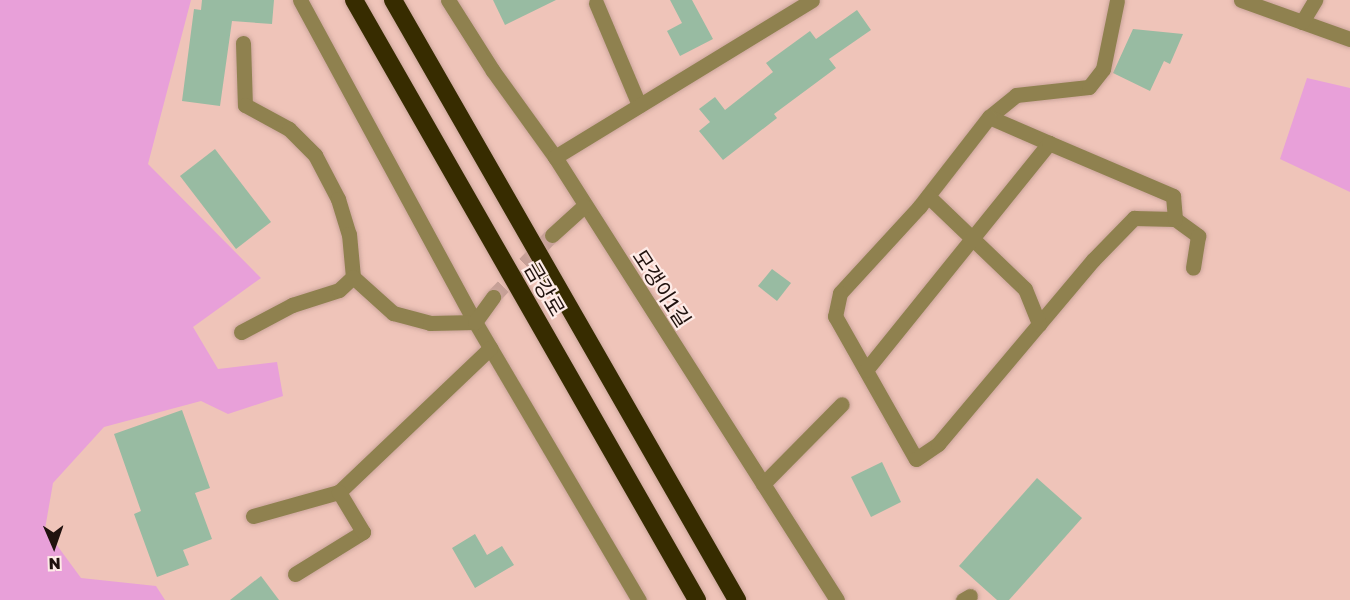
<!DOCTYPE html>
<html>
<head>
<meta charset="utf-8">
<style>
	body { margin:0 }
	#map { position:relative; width:1350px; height:600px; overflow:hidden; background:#efc4b9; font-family:"Golos Text","Noto Sans KR",sans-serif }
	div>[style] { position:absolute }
	.green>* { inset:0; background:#e8a0d9 }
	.building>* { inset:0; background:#98bba2 }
	.minor-tunnel>* { height:15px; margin-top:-7.5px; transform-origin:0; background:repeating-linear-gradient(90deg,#c6a097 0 15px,transparent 0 23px) }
	.roads { filter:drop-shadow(0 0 2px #caa49a) drop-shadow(0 0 2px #caa49a) }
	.minor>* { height:15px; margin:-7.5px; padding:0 7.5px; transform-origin:7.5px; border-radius:7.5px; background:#8f814f }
	.highway>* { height:18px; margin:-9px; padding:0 9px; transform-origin:9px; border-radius:9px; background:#372c00 }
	span { translate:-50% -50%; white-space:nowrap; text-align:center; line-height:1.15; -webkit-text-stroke:4.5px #feebe7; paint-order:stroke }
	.street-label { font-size:21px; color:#20120e }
	.north { position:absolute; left:24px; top:516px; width:60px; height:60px; -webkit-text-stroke:4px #feebe7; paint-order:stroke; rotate:178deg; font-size:16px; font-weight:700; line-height:24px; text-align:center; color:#20120e }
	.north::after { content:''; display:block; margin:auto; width:21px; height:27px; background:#20120e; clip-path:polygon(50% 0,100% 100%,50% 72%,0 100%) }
</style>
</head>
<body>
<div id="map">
	<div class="green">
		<i style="clip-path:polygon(0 0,191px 0,148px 164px,261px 278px,193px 327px,218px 369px,277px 362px,283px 396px,228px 414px,201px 401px,104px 427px,53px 483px,45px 529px,81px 578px,156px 586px,165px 600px,0 600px)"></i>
		<i style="clip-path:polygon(1307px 78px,1350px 88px,1350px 192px,1280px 159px)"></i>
	</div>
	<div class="building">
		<i style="clip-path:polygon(202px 0,274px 0,272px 24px,232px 21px,220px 106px,182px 101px,194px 9px,201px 10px)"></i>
		<i style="clip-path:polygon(493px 0,556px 0,505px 25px)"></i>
		<i style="clip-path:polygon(670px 0,692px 0,713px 39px,680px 56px,667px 31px,682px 23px)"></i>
		<i style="clip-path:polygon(857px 10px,871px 30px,829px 59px,836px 68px,774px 114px,777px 118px,723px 160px,699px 131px,710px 122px,699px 109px,715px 97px,725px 110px,773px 72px,766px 63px,810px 31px,816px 39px)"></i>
		<i style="clip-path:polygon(1133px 29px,1183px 34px,1170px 64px,1164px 61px,1150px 91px,1113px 73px)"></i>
		<i style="clip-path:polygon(215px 149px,271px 222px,236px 249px,180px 176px)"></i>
		<i style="clip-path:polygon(772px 269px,791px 283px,777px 301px,758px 286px)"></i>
		<i style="clip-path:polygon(182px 410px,210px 488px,195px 493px,212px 539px,183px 550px,189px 565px,157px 577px,134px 514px,141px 511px,114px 434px)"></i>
		<i style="clip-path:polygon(882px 462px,901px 502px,871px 517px,851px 477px)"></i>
		<i style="clip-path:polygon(1037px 478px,1082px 518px,1009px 600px,997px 600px,959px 566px)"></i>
		<i style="clip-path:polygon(475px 534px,487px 555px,502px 546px,514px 565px,475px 588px,452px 548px)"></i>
		<i style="clip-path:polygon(261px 576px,279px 600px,230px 600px)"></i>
	</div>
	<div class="minor-tunnel">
		<i style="left:493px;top:297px;width:86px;rotate:-46.4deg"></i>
	</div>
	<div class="roads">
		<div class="minor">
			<i style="left:300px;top:0;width:366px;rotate:61.5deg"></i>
			<i style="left:475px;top:322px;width:323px;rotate:59.5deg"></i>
			<i style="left:448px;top:0;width:84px;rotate:57.6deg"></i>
			<i style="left:493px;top:71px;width:106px;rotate:54.2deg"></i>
			<i style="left:555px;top:157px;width:525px;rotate:57.52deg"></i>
			<i style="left:1241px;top:0;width:116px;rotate:19.7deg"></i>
			<i style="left:596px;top:3px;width:111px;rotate:67.1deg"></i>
			<i style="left:1302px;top:22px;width:26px;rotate:-59deg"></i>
			<i style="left:243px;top:43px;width:62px;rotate:88.2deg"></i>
			<i style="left:245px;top:105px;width:50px;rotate:28.6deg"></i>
			<i style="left:289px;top:129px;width:37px;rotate:45deg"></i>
			<i style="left:315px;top:155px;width:50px;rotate:62.4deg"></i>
			<i style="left:338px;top:199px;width:37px;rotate:73deg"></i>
			<i style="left:349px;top:234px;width:43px;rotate:84.7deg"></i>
			<i style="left:353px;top:277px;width:54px;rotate:42deg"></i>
			<i style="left:393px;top:313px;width:38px;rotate:15deg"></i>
			<i style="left:430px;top:323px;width:45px;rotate:-1.3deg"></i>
			<i style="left:475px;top:322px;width:31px;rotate:-54deg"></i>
			<i style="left:989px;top:117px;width:35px;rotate:-39deg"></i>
			<i style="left:1016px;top:95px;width:73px;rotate:-6.3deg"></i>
			<i style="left:1089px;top:87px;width:23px;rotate:-52deg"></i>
			<i style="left:1103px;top:69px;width:70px;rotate:-78.5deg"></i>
			<i style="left:1049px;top:143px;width:65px;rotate:-156.6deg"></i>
			<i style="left:989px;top:117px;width:113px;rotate:127.8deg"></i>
			<i style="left:920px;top:206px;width:118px;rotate:132.6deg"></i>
			<i style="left:840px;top:293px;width:24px;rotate:102deg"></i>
			<i style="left:835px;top:316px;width:164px;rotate:60.5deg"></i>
			<i style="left:916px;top:459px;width:27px;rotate:-34deg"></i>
			<i style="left:938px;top:444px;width:241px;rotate:-49.9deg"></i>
			<i style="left:1093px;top:260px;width:59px;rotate:-45.7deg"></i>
			<i style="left:1134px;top:218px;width:41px;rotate:1.4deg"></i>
			<i style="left:1175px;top:219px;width:29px;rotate:36deg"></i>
			<i style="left:1198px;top:236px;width:32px;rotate:99deg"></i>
			<i style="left:555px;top:157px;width:301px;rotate:-31.4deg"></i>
			<i style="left:928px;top:196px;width:134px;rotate:43.8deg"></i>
			<i style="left:1025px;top:289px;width:38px;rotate:68deg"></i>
			<i style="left:552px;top:235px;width:43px;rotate:-42.2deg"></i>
			<i style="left:241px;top:332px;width:58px;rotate:-27.9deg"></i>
			<i style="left:292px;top:305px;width:49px;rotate:-17.7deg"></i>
			<i style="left:339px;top:290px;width:19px;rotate:-43deg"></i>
			<i style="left:866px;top:370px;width:292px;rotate:-51.1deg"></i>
			<i style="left:1049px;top:143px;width:135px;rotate:23.1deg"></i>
			<i style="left:1173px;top:196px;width:23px;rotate:85deg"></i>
			<i style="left:763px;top:484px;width:112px;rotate:-45.4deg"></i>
			<i style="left:253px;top:516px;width:89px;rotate:-15.6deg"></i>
			<i style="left:339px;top:492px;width:209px;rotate:-43.6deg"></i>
			<i style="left:295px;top:574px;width:80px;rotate:-31.7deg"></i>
			<i style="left:363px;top:532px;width:47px;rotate:-121deg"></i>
			<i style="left:963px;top:600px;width:8px;rotate:-30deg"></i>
		</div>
		<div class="highway">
			<i style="left:354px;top:0;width:691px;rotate:60.24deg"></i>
			<i style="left:393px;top:0;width:692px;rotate:60.17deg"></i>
		</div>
	</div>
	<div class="street-label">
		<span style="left:662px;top:288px;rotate:57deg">모갱이1길</span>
		<span style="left:545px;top:289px;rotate:60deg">금강로</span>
	</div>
	<div class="north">N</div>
</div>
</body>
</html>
